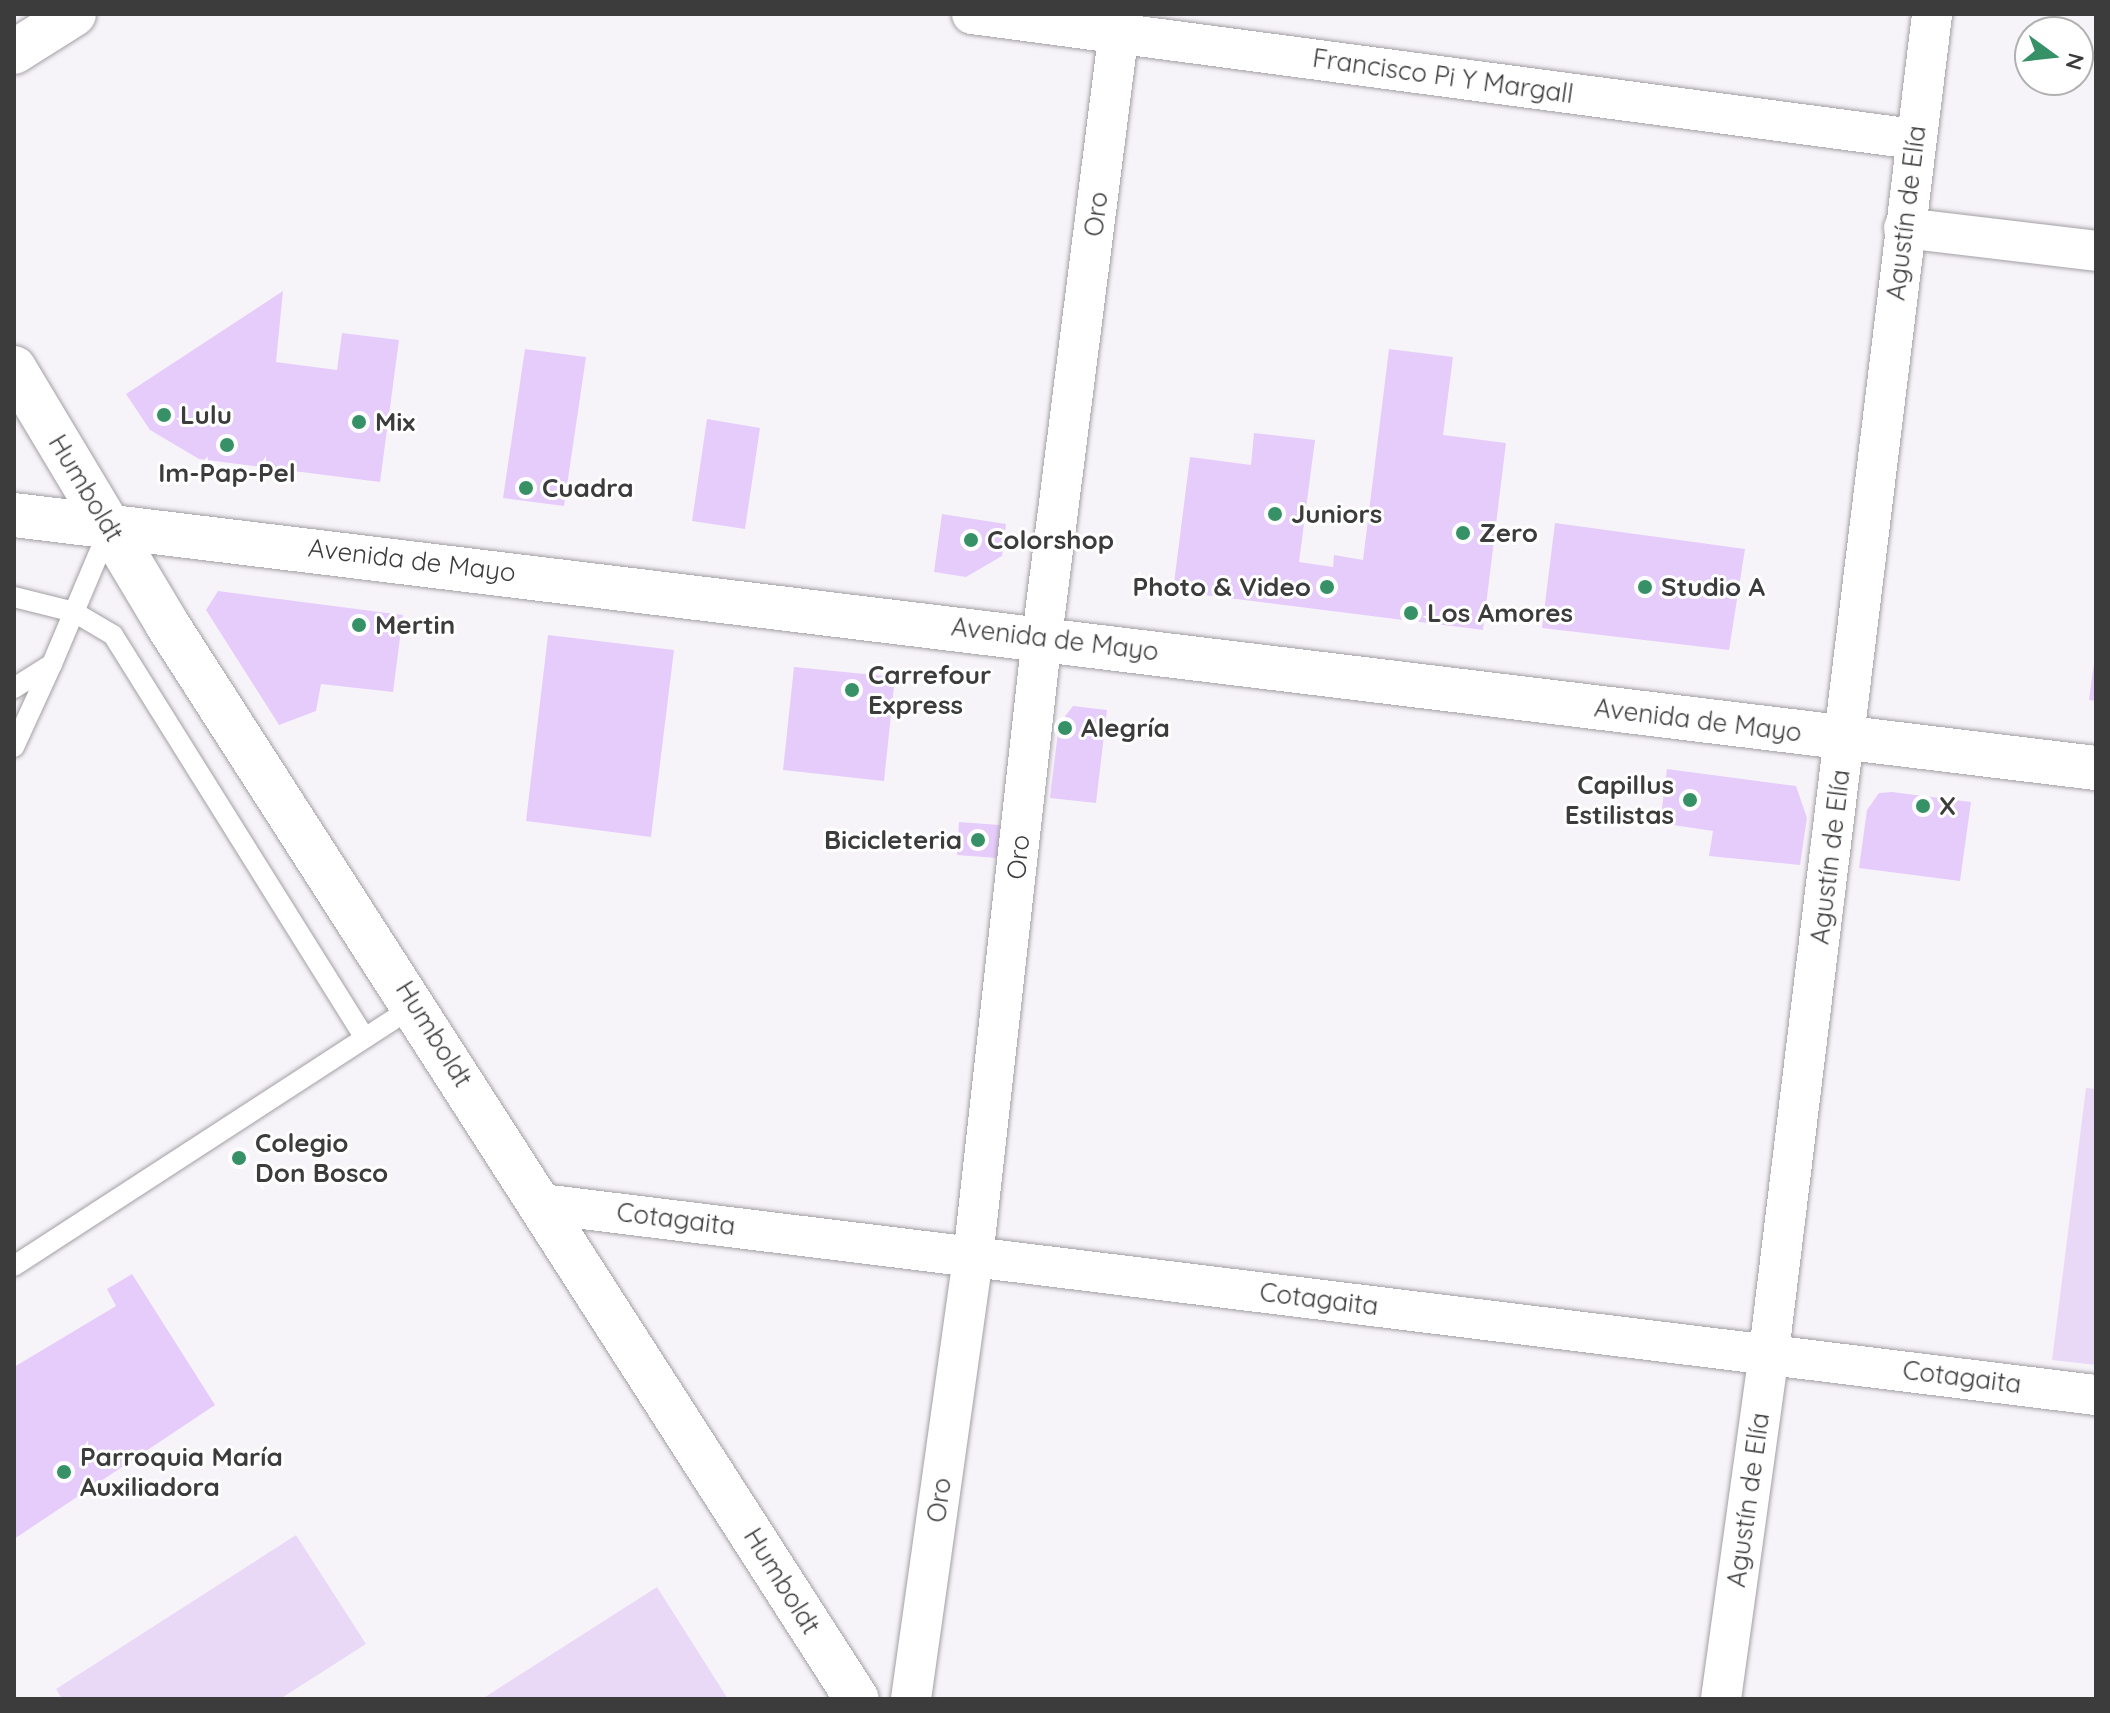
<!DOCTYPE html>
<html>
<head>
<meta charset="utf-8">
<style>
	body { margin:0 }
	#map { position:relative; width:2110px; height:1713px; overflow:hidden; background:#f7f4f9; font-family:Quicksand,sans-serif }
	div>[style] { position:absolute }
	.green>* { inset:0; background:#e9d9f7 }
	.building>* { inset:0; background:#e6ccfb }
	.roads { filter:drop-shadow(0 0 2px #a29fa4) drop-shadow(0 0 2px #a29fa4) }
	.service>* { height:20px; margin:-10px; padding:0 10px; transform-origin:10px; border-radius:10px; background:#fff }
	.minor>* { height:40px; margin:-20px; padding:0 20px; transform-origin:20px; border-radius:20px; background:#fff }
	.tertiary>* { height:44px; margin:-22px; padding:0 22px; transform-origin:22px; border-radius:22px; background:#fff }
	.secondary>* { height:44px; margin:-22px; padding:0 22px; transform-origin:22px; border-radius:22px; background:#fff }
	.dots>* { width:22px; height:22px; translate:-50% -50%; box-sizing:border-box; border:4px solid #fff; border-radius:50% }
	span { translate:-50% -50%; white-space:nowrap; text-align:center; line-height:1.15; -webkit-text-stroke:6px #fff; paint-order:stroke }
	.street-label { font-size:26px; color:#3d3c3d }
	.poi-label { font-size:26px; color:#3d3c3d; font-weight:700 }
	.left { translate:0 -50%; text-align:left }
	.right { translate:-100% -50%; text-align:right }
	.frame { position:absolute; inset:0; border:16px solid #3d3c3d; pointer-events:none }
	.north { position:absolute; left:2014px; top:16px; width:80px; height:80px; box-sizing:border-box; background:#fff; border:2px solid #b1b1b1; border-radius:50%; rotate:105deg; font-size:22px; font-weight:700; line-height:32px; text-align:center; color:#3d3c3d }
	.north::after { content:''; display:block; margin:auto; width:28px; height:36px; background:#379167; clip-path:polygon(50% 0,100% 100%,50% 72%,0 100%) }
</style>
</head>
<body>
<div id="map">
	<div class="green">
		<i style="clip-path:polygon(2086px 1088px,2096px 1089px,2096px 1365px,2052px 1360px)"></i>
		<i style="clip-path:polygon(296px 1535px,366px 1644px,280px 1699px,62px 1699px,56px 1689px)"></i>
		<i style="clip-path:polygon(657px 1587px,728px 1699px,482px 1699px)"></i>
	</div>
	<div class="building">
		<i style="clip-path:polygon(283px 291px,276px 362px,337px 370px,342px 333px,399px 340px,380px 482px,199px 459px,150px 430px,126px 394px)"></i>
		<i style="clip-path:polygon(525px 349px,586px 357px,564px 506px,503px 498px)"></i>
		<i style="clip-path:polygon(1389px 349px,1453px 357px,1443px 435px,1506px 443px,1483px 630px,1173px 591px,1190px 457px,1251px 465px,1254px 433px,1315px 440px,1299px 562px,1333px 567px,1334px 555px,1363px 560px)"></i>
		<i style="clip-path:polygon(707px 419px,760px 428px,745px 529px,692px 521px)"></i>
		<i style="clip-path:polygon(942px 514px,1006px 524px,1002px 556px,966px 577px,934px 572px)"></i>
		<i style="clip-path:polygon(1555px 523px,1745px 549px,1729px 650px,1542px 628px)"></i>
		<i style="clip-path:polygon(218px 591px,403px 615px,393px 692px,321px 684px,316px 711px,279px 725px,206px 610px)"></i>
		<i style="clip-path:polygon(548px 635px,674px 650px,651px 837px,526px 821px)"></i>
		<i style="clip-path:polygon(2094px 663px,2096px 663px,2096px 701px,2089px 700px)"></i>
		<i style="clip-path:polygon(794px 667px,895px 677px,884px 781px,783px 770px)"></i>
		<i style="clip-path:polygon(1073px 706px,1107px 710px,1096px 803px,1050px 798px,1059px 724px)"></i>
		<i style="clip-path:polygon(1667px 769px,1796px 786px,1807px 818px,1800px 865px,1709px 856px,1713px 831px,1660px 823px)"></i>
		<i style="clip-path:polygon(1892px 792px,1971px 802px,1960px 881px,1859px 868px,1867px 810px,1879px 793px)"></i>
		<i style="clip-path:polygon(959px 822px,1000px 825px,997px 858px,957px 855px)"></i>
		<i style="clip-path:polygon(132px 1274px,215px 1405px,14px 1539px,14px 1367px,116px 1306px,107px 1289px)"></i>
	</div>
	<div class="roads">
		<div class="service">
			<i style="left:14px;top:597px;width:62px;rotate:14deg"></i>
			<i style="left:74px;top:612px;width:45px;rotate:30.5deg"></i>
			<i style="left:113px;top:635px;width:475px;rotate:58deg"></i>
			<i style="left:14px;top:688px;width:45px;rotate:-32.3deg"></i>
			<i style="left:52px;top:664px;width:147px;rotate:-67.1deg"></i>
			<i style="left:14px;top:747px;width:91px;rotate:-65.4deg"></i>
			<i style="left:14px;top:1266px;width:479px;rotate:-33deg"></i>
		</div>
		<div class="minor">
			<i style="left:972px;top:14px;width:950px;rotate:7.56deg"></i>
			<i style="left:1904px;top:228px;width:193px;rotate:6.8deg"></i>
			<i style="left:542px;top:1204px;width:1566px;rotate:7.01deg"></i>
			<i style="left:911px;top:1699px;width:445px;rotate:-82deg"></i>
			<i style="left:973px;top:1258px;width:625px;rotate:-83.66deg"></i>
			<i style="left:1042px;top:637px;width:628px;rotate:-82.77deg"></i>
			<i style="left:1721px;top:1699px;width:350px;rotate:-82.1deg"></i>
			<i style="left:1769px;top:1352px;width:1348px;rotate:-83.05deg"></i>
		</div>
		<div class="tertiary">
			<i style="left:14px;top:52px;width:71px;rotate:-32.3deg"></i>
			<i style="left:14px;top:368px;width:298px;rotate:59.1deg"></i>
			<i style="left:167px;top:624px;width:1277px;rotate:57.31deg"></i>
		</div>
		<div class="secondary">
			<i style="left:14px;top:515px;width:2097px;rotate:6.93deg"></i>
		</div>
	</div>
	<div class="dots">
		<i style="left:164px;top:415px;background:#379167"></i>
		<i style="left:359px;top:422px;background:#379167"></i>
		<i style="left:227px;top:445px;background:#379167"></i>
		<i style="left:526px;top:488px;background:#379167"></i>
		<i style="left:1275px;top:514px;background:#379167"></i>
		<i style="left:1463px;top:533px;background:#379167"></i>
		<i style="left:971px;top:540px;background:#379167"></i>
		<i style="left:1327px;top:587px;background:#379167"></i>
		<i style="left:1645px;top:587px;background:#379167"></i>
		<i style="left:1411px;top:613px;background:#379167"></i>
		<i style="left:359px;top:625px;background:#379167"></i>
		<i style="left:852px;top:690px;background:#379167"></i>
		<i style="left:1065px;top:728px;background:#379167"></i>
		<i style="left:1690px;top:800px;background:#379167"></i>
		<i style="left:1923px;top:806px;background:#379167"></i>
		<i style="left:978px;top:840px;background:#379167"></i>
		<i style="left:239px;top:1158px;background:#379167"></i>
		<i style="left:64px;top:1472px;background:#379167"></i>
	</div>
	<div class="street-label">
		<span style="left:1443px;top:76px;rotate:8deg">Francisco Pi Y Margall</span>
		<span style="left:1906px;top:213px;rotate:-83deg">Agustín de Elía</span>
		<span style="left:1096px;top:214px;rotate:-83deg">Oro</span>
		<span style="left:86px;top:488px;rotate:59deg">Humboldt</span>
		<span style="left:412px;top:560px;rotate:7deg">Avenida de Mayo</span>
		<span style="left:1055px;top:639px;rotate:7deg">Avenida de Mayo</span>
		<span style="left:1698px;top:720px;rotate:7deg">Avenida de Mayo</span>
		<span style="left:1018px;top:857px;rotate:-84deg">Oro</span>
		<span style="left:1830px;top:857px;rotate:-83deg">Agustín de Elía</span>
		<span style="left:434px;top:1034px;rotate:58deg">Humboldt</span>
		<span style="left:676px;top:1219px;rotate:7deg">Cotagaita</span>
		<span style="left:1319px;top:1299px;rotate:7deg">Cotagaita</span>
		<span style="left:1962px;top:1377px;rotate:7deg">Cotagaita</span>
		<span style="left:939px;top:1500px;rotate:-82deg">Oro</span>
		<span style="left:1748px;top:1500px;rotate:-82deg">Agustín de Elía</span>
		<span style="left:782px;top:1581px;rotate:58deg">Humboldt</span>
	</div>
	<div class="poi-label">
		<span class="left" style="left:180px;top:415px">Lulu</span>
		<span class="left" style="left:375px;top:422px">Mix</span>
		<span style="left:227px;top:473px">Im-Pap-Pel</span>
		<span class="left" style="left:542px;top:488px">Cuadra</span>
		<span class="left" style="left:1291px;top:514px">Juniors</span>
		<span class="left" style="left:1479px;top:533px">Zero</span>
		<span class="left" style="left:987px;top:540px">Colorshop</span>
		<span class="right" style="left:1311px;top:587px">Photo &amp; Video</span>
		<span class="left" style="left:1661px;top:587px">Studio A</span>
		<span class="left" style="left:1427px;top:613px">Los Amores</span>
		<span class="left" style="left:375px;top:625px">Mertin</span>
		<span class="left" style="left:868px;top:690px">Carrefour<br>Express</span>
		<span class="left" style="left:1081px;top:728px">Alegría</span>
		<span class="right" style="left:1674px;top:800px">Capillus<br>Estilistas</span>
		<span class="left" style="left:1939px;top:806px">X</span>
		<span class="right" style="left:962px;top:840px">Bicicleteria</span>
		<span class="left" style="left:255px;top:1158px">Colegio<br>Don Bosco</span>
		<span class="left" style="left:80px;top:1472px">Parroquia María<br>Auxiliadora</span>
	</div>
	<div class="frame"></div>
	<div class="north">N</div>
</div>
</body>
</html>
